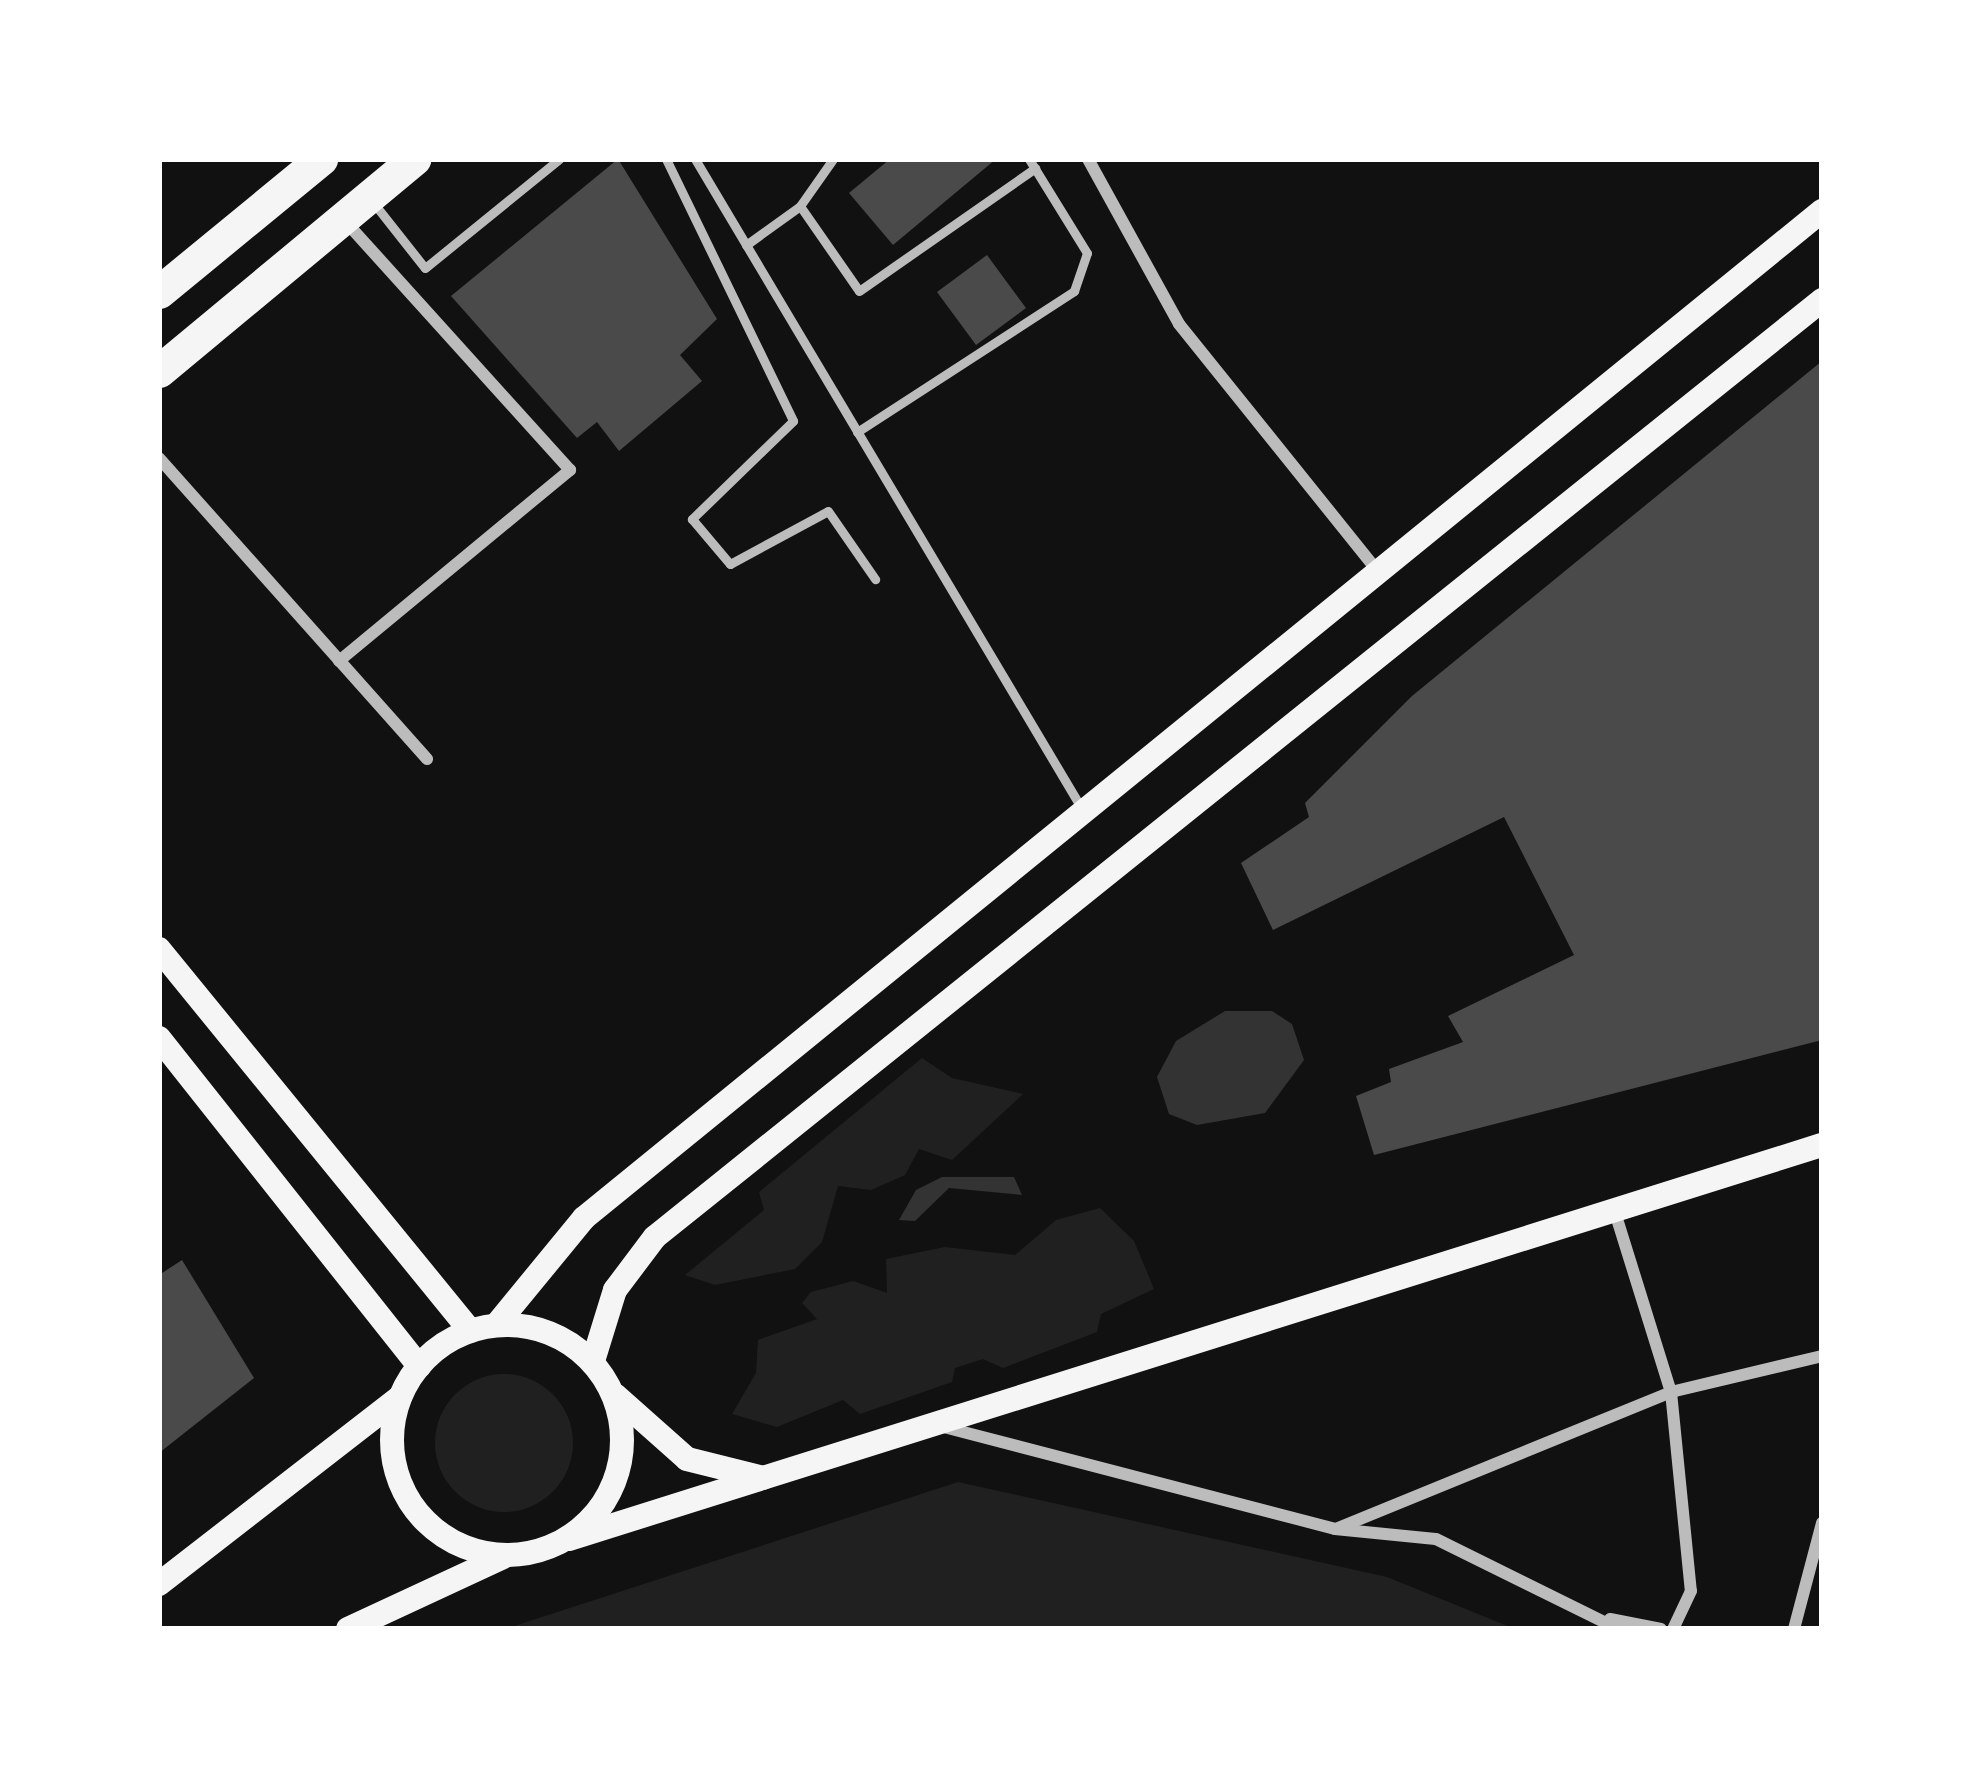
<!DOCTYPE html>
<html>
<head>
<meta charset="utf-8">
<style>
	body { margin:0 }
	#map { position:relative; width:1981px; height:1788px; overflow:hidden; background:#111; font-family:Helvetica,sans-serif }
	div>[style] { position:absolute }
	.green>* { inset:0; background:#202020 }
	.round { border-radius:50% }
	.water>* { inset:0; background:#333 }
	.building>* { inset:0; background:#4a4a4a }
	.service>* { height:9px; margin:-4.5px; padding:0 4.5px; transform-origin:4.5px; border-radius:4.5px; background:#bcbcbc }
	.minor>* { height:12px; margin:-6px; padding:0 6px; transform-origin:6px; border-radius:6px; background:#bcbcbc }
	.secondary>* { height:24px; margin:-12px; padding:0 12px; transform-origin:12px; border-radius:12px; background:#f5f5f5 }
	.secondary>.ring { margin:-12px; padding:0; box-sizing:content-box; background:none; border:24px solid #f5f5f5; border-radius:50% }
	.trunk>* { height:33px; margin:-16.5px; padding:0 16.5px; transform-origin:16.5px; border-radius:16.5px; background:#f5f5f5 }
	span { translate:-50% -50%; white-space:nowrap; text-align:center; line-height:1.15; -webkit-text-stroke:10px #fff; paint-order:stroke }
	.frame { position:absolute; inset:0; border:162px solid #fff; pointer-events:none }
</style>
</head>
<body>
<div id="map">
	<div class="green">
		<i style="clip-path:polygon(922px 1058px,952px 1078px,1023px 1094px,952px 1160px,919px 1149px,905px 1175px,871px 1190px,838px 1186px,822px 1242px,795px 1269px,715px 1285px,685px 1275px,764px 1210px,759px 1192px)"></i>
		<i style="clip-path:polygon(1100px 1208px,1134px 1241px,1154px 1289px,1101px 1314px,1097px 1332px,1003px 1368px,983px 1359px,955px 1368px,952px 1382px,860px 1414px,843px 1400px,777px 1427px,732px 1414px,756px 1373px,758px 1340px,817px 1319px,802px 1303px,811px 1292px,853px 1281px,887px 1293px,886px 1259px,945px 1247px,1015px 1255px,1056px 1220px)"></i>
		<i class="round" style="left:435px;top:1374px;width:138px;height:138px"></i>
		<i style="clip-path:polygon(958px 1482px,1387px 1577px,1515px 1629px,505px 1629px)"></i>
	</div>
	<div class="water">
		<i style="clip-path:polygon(1225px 1011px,1272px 1011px,1292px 1024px,1304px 1060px,1265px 1113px,1197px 1125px,1169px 1114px,1157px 1077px,1176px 1041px)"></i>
		<i style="clip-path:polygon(942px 1177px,1014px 1177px,1022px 1195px,949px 1188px,915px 1221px,899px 1220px,916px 1190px)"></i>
	</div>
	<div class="building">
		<i style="clip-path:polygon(618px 159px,717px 319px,680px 355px,702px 381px,619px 451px,597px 422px,577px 438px,451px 296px)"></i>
		<i style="clip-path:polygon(890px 159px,996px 159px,893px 245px,849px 193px)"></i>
		<i style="clip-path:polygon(987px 255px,1026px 308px,976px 345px,937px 292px)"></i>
		<i style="clip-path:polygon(1822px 361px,1822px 1040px,1374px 1155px,1356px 1096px,1391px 1082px,1389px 1069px,1463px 1042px,1448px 1016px,1574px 955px,1504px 817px,1273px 930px,1241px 863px,1309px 817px,1305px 803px,1412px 696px)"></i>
		<i style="clip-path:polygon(182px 1260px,254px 1378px,159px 1453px,159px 1275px)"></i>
	</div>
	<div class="service">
		<i style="left:666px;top:159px;width:291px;rotate:64.1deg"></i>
		<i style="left:793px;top:421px;width:141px;rotate:135.9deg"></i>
		<i style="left:692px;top:519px;width:59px;rotate:49.8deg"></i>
		<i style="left:730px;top:564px;width:111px;rotate:-28.4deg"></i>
		<i style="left:828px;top:511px;width:83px;rotate:55.3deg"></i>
		<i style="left:695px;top:159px;width:756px;rotate:59.23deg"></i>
		<i style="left:372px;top:201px;width:85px;rotate:51.7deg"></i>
		<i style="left:425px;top:268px;width:173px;rotate:-39.1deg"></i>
		<i style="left:800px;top:206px;width:103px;rotate:55.2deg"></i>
		<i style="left:859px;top:291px;width:215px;rotate:-34.9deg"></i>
		<i style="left:746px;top:245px;width:67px;rotate:-35.8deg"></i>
		<i style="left:800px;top:206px;width:57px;rotate:-54.9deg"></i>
		<i style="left:857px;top:432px;width:259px;rotate:-33deg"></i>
		<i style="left:1074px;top:291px;width:40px;rotate:-71.1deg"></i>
		<i style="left:1087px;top:253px;width:110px;rotate:-121.7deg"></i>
	</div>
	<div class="minor">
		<i style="left:1088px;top:159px;width:188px;rotate:61.1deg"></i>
		<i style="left:1179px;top:324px;width:321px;rotate:51.2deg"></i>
		<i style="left:159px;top:458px;width:403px;rotate:48.3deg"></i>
		<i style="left:339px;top:661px;width:300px;rotate:-39.6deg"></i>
		<i style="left:570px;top:470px;width:338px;rotate:-132.1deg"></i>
		<i style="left:1613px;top:1206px;width:195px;rotate:72.7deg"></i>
		<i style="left:1671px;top:1392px;width:200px;rotate:84.3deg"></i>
		<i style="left:1691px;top:1591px;width:42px;rotate:115.3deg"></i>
		<i style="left:940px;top:1426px;width:408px;rotate:14.6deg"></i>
		<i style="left:1335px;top:1529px;width:101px;rotate:5.7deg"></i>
		<i style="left:1436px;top:1539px;width:203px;rotate:26.3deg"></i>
		<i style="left:1338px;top:1528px;width:360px;rotate:-22.2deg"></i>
		<i style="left:1671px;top:1392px;width:155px;rotate:-13.4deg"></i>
		<i style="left:1610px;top:1619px;width:52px;rotate:11.1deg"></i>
		<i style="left:1794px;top:1629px;width:110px;rotate:-75.2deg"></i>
	</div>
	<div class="secondary">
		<i style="left:159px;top:949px;width:493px;rotate:50.8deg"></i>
		<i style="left:159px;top:1038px;width:419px;rotate:51.6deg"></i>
		<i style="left:497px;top:1324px;width:137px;rotate:-50.6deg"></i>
		<i style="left:584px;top:1218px;width:1596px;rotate:-39.13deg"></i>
		<i class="ring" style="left:392px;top:1325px;width:206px;height:206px"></i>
		<i style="left:593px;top:1361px;width:74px;rotate:-72.8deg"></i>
		<i style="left:615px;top:1290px;width:66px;rotate:-53deg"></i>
		<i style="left:655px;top:1237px;width:1497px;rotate:-38.76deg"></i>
		<i style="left:615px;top:1395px;width:96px;rotate:41.6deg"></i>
		<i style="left:687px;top:1459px;width:78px;rotate:14deg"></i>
		<i style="left:569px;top:1539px;width:1313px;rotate:-17.46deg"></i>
		<i style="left:159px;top:1584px;width:305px;rotate:-37.8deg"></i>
		<i style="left:348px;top:1629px;width:171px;rotate:-24.9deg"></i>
	</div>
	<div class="trunk">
		<i style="left:159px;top:292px;width:210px;rotate:-39.4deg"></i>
		<i style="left:159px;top:371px;width:332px;rotate:-39.7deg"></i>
	</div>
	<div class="frame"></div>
</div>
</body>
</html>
